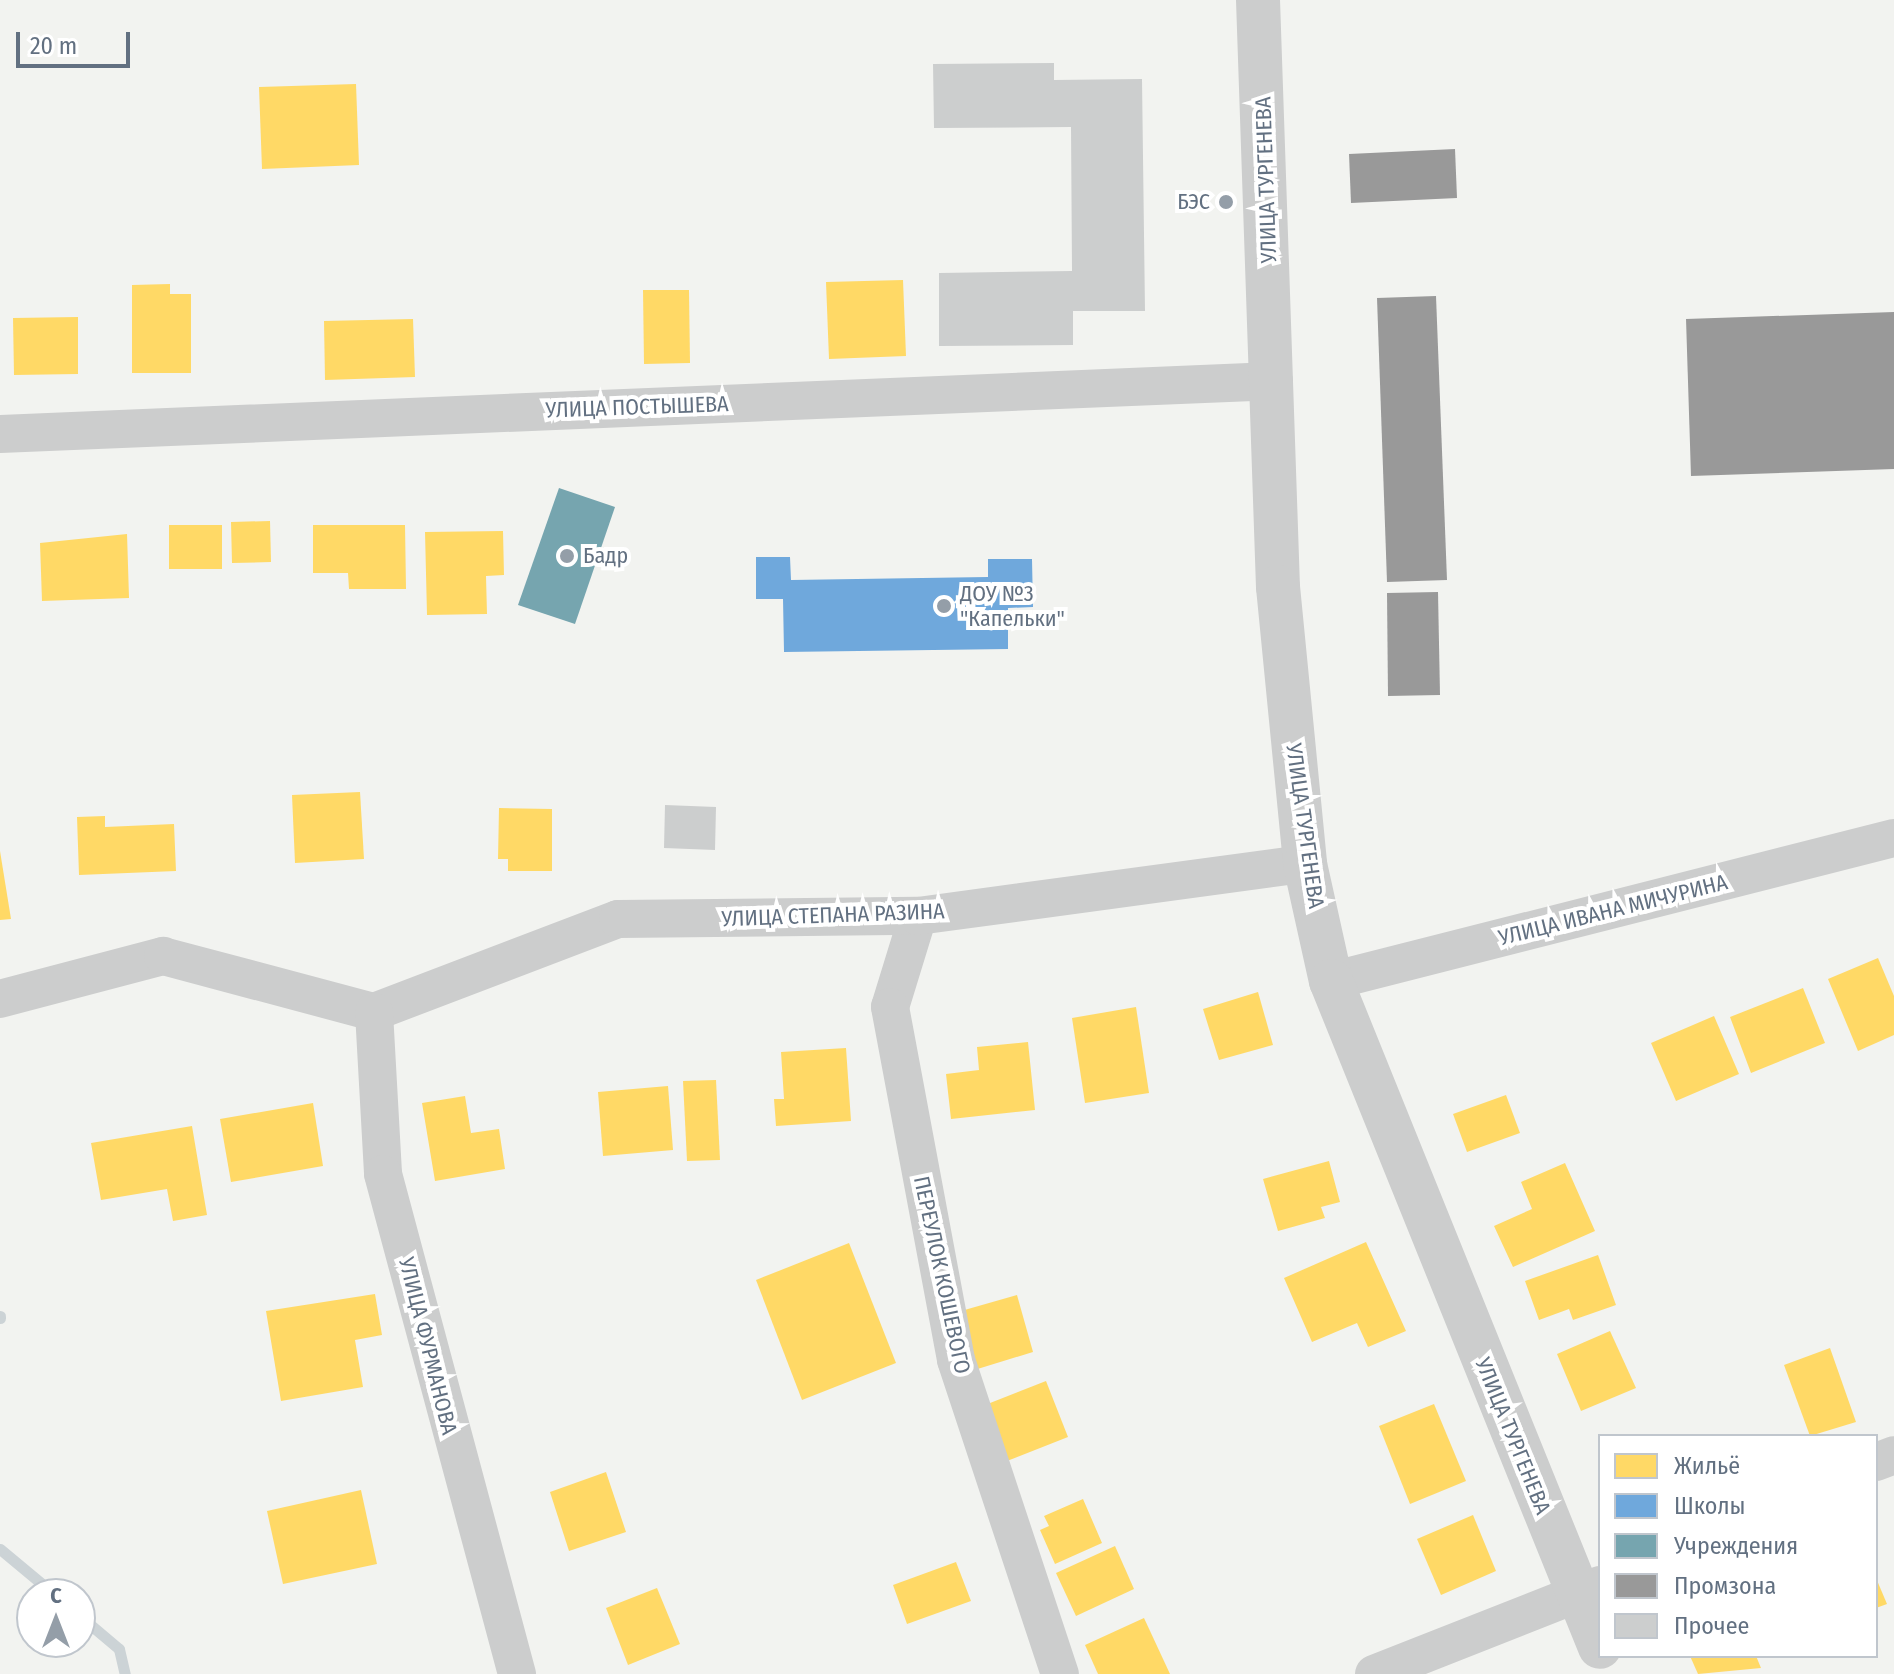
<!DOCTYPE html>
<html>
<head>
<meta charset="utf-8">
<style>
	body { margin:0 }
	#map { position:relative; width:1894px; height:1674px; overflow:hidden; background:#f2f3f0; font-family:"Fira Sans Condensed",sans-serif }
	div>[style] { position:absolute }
	.homes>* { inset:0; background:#ffd966 }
	.schools>* { inset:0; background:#6fa8dc }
	.public>* { inset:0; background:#76a5af }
	.industry>* { inset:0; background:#999 }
	.stream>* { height:11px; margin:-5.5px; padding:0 5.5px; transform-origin:5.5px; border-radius:5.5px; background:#ccd3d6 }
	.building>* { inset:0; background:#cccece }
	.minor>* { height:38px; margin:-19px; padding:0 19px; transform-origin:19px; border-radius:19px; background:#cccdcd }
	.tertiary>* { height:44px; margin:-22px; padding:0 22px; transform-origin:22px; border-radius:22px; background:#cccdcd }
	.dots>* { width:22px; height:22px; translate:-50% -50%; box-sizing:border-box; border:4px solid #fff; border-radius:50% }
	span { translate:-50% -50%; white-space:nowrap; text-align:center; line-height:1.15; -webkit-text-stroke:8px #fff; paint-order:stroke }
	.street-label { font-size:22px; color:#627081 }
	.poi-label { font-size:22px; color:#627081 }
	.right { translate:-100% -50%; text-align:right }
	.left { translate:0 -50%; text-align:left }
	.legend { position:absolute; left:1598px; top:1434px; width:280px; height:224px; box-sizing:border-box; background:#fff; border:2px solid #c0c6cd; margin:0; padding:10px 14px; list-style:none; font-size:24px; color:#627081 }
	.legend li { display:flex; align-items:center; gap:16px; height:40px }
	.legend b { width:40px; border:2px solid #c0c6cd }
	.north { position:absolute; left:16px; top:1578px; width:80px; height:80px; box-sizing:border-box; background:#fff; border:2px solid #c0c6cd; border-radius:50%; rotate:0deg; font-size:22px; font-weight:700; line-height:32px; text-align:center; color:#627081 }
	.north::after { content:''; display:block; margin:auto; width:28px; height:36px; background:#949ea8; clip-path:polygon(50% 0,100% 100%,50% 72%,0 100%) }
	.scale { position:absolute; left:16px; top:32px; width:114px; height:36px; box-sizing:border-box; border:4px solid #627081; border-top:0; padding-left:10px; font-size:24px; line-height:28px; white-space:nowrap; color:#627081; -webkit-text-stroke:6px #fff; paint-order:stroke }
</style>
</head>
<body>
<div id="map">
	<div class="homes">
		<i style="clip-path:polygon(356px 84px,359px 165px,262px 169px,259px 87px)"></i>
		<i style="clip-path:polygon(903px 280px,906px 356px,829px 359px,826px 282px)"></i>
		<i style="clip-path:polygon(170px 284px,170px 294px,191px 294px,191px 373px,132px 373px,132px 285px)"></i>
		<i style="clip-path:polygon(643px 290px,689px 290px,690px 363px,644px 364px)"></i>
		<i style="clip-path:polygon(78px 317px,78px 374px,14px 375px,13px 318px)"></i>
		<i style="clip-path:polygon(413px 319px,415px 377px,325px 380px,324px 321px)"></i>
		<i style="clip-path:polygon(270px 521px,271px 562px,232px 563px,231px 522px)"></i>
		<i style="clip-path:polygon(169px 525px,222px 525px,222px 569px,169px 569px)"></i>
		<i style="clip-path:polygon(313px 525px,405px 525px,406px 589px,349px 589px,348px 573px,313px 573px)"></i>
		<i style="clip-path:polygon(503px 531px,504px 575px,486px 576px,487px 614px,427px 615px,425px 532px)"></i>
		<i style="clip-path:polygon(127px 534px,129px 598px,42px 601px,40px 543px)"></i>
		<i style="clip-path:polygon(360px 792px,364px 859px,295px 863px,292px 795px)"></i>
		<i style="clip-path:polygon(499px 808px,552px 809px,552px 871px,508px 871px,508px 859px,498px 859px)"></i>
		<i style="clip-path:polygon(105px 816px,105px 827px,174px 824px,176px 871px,79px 875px,77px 817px)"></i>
		<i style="clip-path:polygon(0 851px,11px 919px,0 920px)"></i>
		<i style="clip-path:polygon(1878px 958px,1894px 996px,1894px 1035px,1858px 1051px,1828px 979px)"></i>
		<i style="clip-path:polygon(1803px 988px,1825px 1043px,1751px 1073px,1730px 1017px)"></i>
		<i style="clip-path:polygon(1258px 992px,1273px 1045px,1219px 1060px,1203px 1009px)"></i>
		<i style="clip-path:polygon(1136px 1007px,1149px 1093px,1085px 1103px,1072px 1018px)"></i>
		<i style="clip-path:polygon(1714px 1016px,1739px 1074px,1676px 1101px,1651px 1043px)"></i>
		<i style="clip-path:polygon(1028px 1042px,1035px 1110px,951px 1119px,946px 1074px,979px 1070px,977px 1047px)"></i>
		<i style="clip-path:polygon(846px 1048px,851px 1121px,776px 1126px,774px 1099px,784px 1099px,781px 1052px)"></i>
		<i style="clip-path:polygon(716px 1080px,720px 1160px,687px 1161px,683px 1081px)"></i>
		<i style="clip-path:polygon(668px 1086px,673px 1150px,603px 1156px,598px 1092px)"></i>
		<i style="clip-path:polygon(1506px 1095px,1520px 1133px,1467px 1152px,1453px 1114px)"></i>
		<i style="clip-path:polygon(465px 1096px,471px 1133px,499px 1129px,505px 1169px,435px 1181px,422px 1103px)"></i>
		<i style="clip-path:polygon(313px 1103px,323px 1166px,231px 1182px,220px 1119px)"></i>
		<i style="clip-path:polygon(192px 1126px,207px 1215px,173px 1221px,167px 1189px,101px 1200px,91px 1143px)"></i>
		<i style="clip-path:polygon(1329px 1161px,1340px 1202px,1321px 1207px,1325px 1218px,1278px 1231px,1263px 1179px)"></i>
		<i style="clip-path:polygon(1565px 1163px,1595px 1231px,1513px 1267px,1494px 1226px,1532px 1209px,1521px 1182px)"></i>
		<i style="clip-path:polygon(1366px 1242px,1406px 1331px,1368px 1347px,1357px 1323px,1312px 1342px,1284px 1278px)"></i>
		<i style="clip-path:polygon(849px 1243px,896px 1363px,802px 1400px,756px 1280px)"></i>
		<i style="clip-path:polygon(1598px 1255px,1616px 1305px,1573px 1320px,1569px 1309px,1539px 1320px,1525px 1281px)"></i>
		<i style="clip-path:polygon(375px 1294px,382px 1335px,355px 1340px,363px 1387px,281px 1401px,266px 1311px)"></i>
		<i style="clip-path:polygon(1017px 1295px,1033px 1352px,971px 1371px,954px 1313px)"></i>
		<i style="clip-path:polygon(1610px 1331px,1636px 1388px,1581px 1411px,1557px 1354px)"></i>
		<i style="clip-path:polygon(1830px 1348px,1856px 1422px,1810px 1436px,1784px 1365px)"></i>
		<i style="clip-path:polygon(1046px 1381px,1068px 1437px,1007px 1461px,985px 1405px)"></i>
		<i style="clip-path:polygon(1434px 1404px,1466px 1481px,1410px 1504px,1379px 1426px)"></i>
		<i style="clip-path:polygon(606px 1472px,626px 1532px,569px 1551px,550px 1492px)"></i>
		<i style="clip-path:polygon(361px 1490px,377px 1564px,283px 1584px,267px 1511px)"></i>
		<i style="clip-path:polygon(1083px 1499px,1102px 1543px,1055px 1564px,1040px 1530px,1049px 1526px,1044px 1516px)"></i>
		<i style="clip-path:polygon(1473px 1515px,1496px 1571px,1441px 1595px,1417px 1539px)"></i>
		<i style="clip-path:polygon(1115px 1546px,1134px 1589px,1076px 1616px,1056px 1573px)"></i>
		<i style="clip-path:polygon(956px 1562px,971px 1601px,907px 1624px,893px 1585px)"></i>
		<i style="clip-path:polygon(1876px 1578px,1887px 1604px,1876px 1608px)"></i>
		<i style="clip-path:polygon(657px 1588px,680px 1644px,628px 1665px,606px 1608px)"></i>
		<i style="clip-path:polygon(1144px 1618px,1170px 1674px,1098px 1674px,1085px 1645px)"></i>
		<i style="clip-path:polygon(1690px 1656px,1756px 1656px,1761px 1668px,1698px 1674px)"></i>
	</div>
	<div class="schools">
		<i style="clip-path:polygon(756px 557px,790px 557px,791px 580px,988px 577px,988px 559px,1032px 559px,1033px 607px,1008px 608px,1008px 649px,784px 652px,783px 599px,756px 599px)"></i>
	</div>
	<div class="public">
		<i style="clip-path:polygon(559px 488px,615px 507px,575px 624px,518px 605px)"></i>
	</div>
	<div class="industry">
		<i style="clip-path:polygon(1455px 149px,1457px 198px,1351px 203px,1349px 154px)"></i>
		<i style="clip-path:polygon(1436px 296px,1447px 580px,1387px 582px,1377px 298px)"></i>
		<i style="clip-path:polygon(1894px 312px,1894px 469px,1691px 476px,1686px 319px)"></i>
		<i style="clip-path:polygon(1438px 592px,1440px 695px,1388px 696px,1387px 593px)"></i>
	</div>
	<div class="stream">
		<i style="left:0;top:1316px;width:2px;rotate:90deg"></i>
		<i style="left:0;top:1549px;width:70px;rotate:39.8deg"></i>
		<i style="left:80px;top:1616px;width:51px;rotate:40.2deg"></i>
		<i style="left:119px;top:1649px;width:26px;rotate:77deg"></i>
	</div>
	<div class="building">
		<i style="clip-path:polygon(1054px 63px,1054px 80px,1142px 79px,1145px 311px,1073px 311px,1073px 345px,939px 346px,939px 273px,1072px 271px,1071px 127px,934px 128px,933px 64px)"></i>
		<i style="clip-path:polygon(665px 805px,716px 807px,715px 850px,664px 848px)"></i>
	</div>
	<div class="minor">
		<i style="left:0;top:434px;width:1275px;rotate:-2.38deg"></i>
		<i style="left:918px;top:916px;width:95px;rotate:107.1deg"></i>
		<i style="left:890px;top:1007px;width:359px;rotate:79.4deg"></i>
		<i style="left:956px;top:1360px;width:331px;rotate:71.7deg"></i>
		<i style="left:1331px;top:981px;width:581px;rotate:-14.25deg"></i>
		<i style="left:0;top:999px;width:169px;rotate:-14.8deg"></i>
		<i style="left:163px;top:956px;width:218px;rotate:14.9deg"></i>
		<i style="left:374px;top:1012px;width:261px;rotate:-20.9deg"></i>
		<i style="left:618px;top:919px;width:300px;rotate:-0.6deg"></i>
		<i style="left:918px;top:916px;width:390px;rotate:-7.7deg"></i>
		<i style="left:374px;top:1012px;width:162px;rotate:86.8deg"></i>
		<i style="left:383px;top:1174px;width:518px;rotate:75deg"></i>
		<i style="left:1876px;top:1462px;width:19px;rotate:-21deg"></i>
		<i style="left:1374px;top:1674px;width:243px;rotate:-21.5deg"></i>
	</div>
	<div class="tertiary">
		<i style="left:1258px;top:0;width:587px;rotate:88.05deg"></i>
		<i style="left:1278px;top:587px;width:278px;rotate:84.4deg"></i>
		<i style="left:1305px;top:864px;width:120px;rotate:77.5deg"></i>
		<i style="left:1331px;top:981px;width:718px;rotate:68.01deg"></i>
	</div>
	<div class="dots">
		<i style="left:1226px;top:202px;background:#949ea8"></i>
		<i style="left:567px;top:556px;background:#949ea8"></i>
		<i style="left:944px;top:606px;background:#949ea8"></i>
	</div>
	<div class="street-label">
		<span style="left:1266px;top:180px;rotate:-92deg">УЛИЦА ТУРГЕНЕВА</span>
		<span style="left:637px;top:407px;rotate:-2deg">УЛИЦА ПОСТЫШЕВА</span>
		<span style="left:1305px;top:826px;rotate:82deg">УЛИЦА ТУРГЕНЕВА</span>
		<span style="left:1613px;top:910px;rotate:-14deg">УЛИЦА ИВАНА МИЧУРИНА</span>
		<span style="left:833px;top:915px;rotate:-2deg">УЛИЦА СТЕПАНА РАЗИНА</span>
		<span style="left:942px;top:1275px;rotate:78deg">ПЕРЕУЛОК КОШЕВОГО</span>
		<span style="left:428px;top:1346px;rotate:76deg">УЛИЦА ФУРМАНОВА</span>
		<span style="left:1513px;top:1436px;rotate:68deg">УЛИЦА ТУРГЕНЕВА</span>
	</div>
	<div class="poi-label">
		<span class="right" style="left:1210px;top:202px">БЭС</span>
		<span class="left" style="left:583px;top:556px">Бадр</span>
		<span class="left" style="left:960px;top:606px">ДОУ №3<br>"Капельки"</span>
	</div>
	<ul class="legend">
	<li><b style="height:22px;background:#ffd966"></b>Жильё</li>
	<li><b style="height:22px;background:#6fa8dc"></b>Школы</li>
	<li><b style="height:22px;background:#76a5af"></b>Учреждения</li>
	<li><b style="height:22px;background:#999"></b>Промзона</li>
	<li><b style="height:22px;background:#cccece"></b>Прочее</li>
	</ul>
	<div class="north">С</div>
	<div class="scale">20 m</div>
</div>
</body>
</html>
